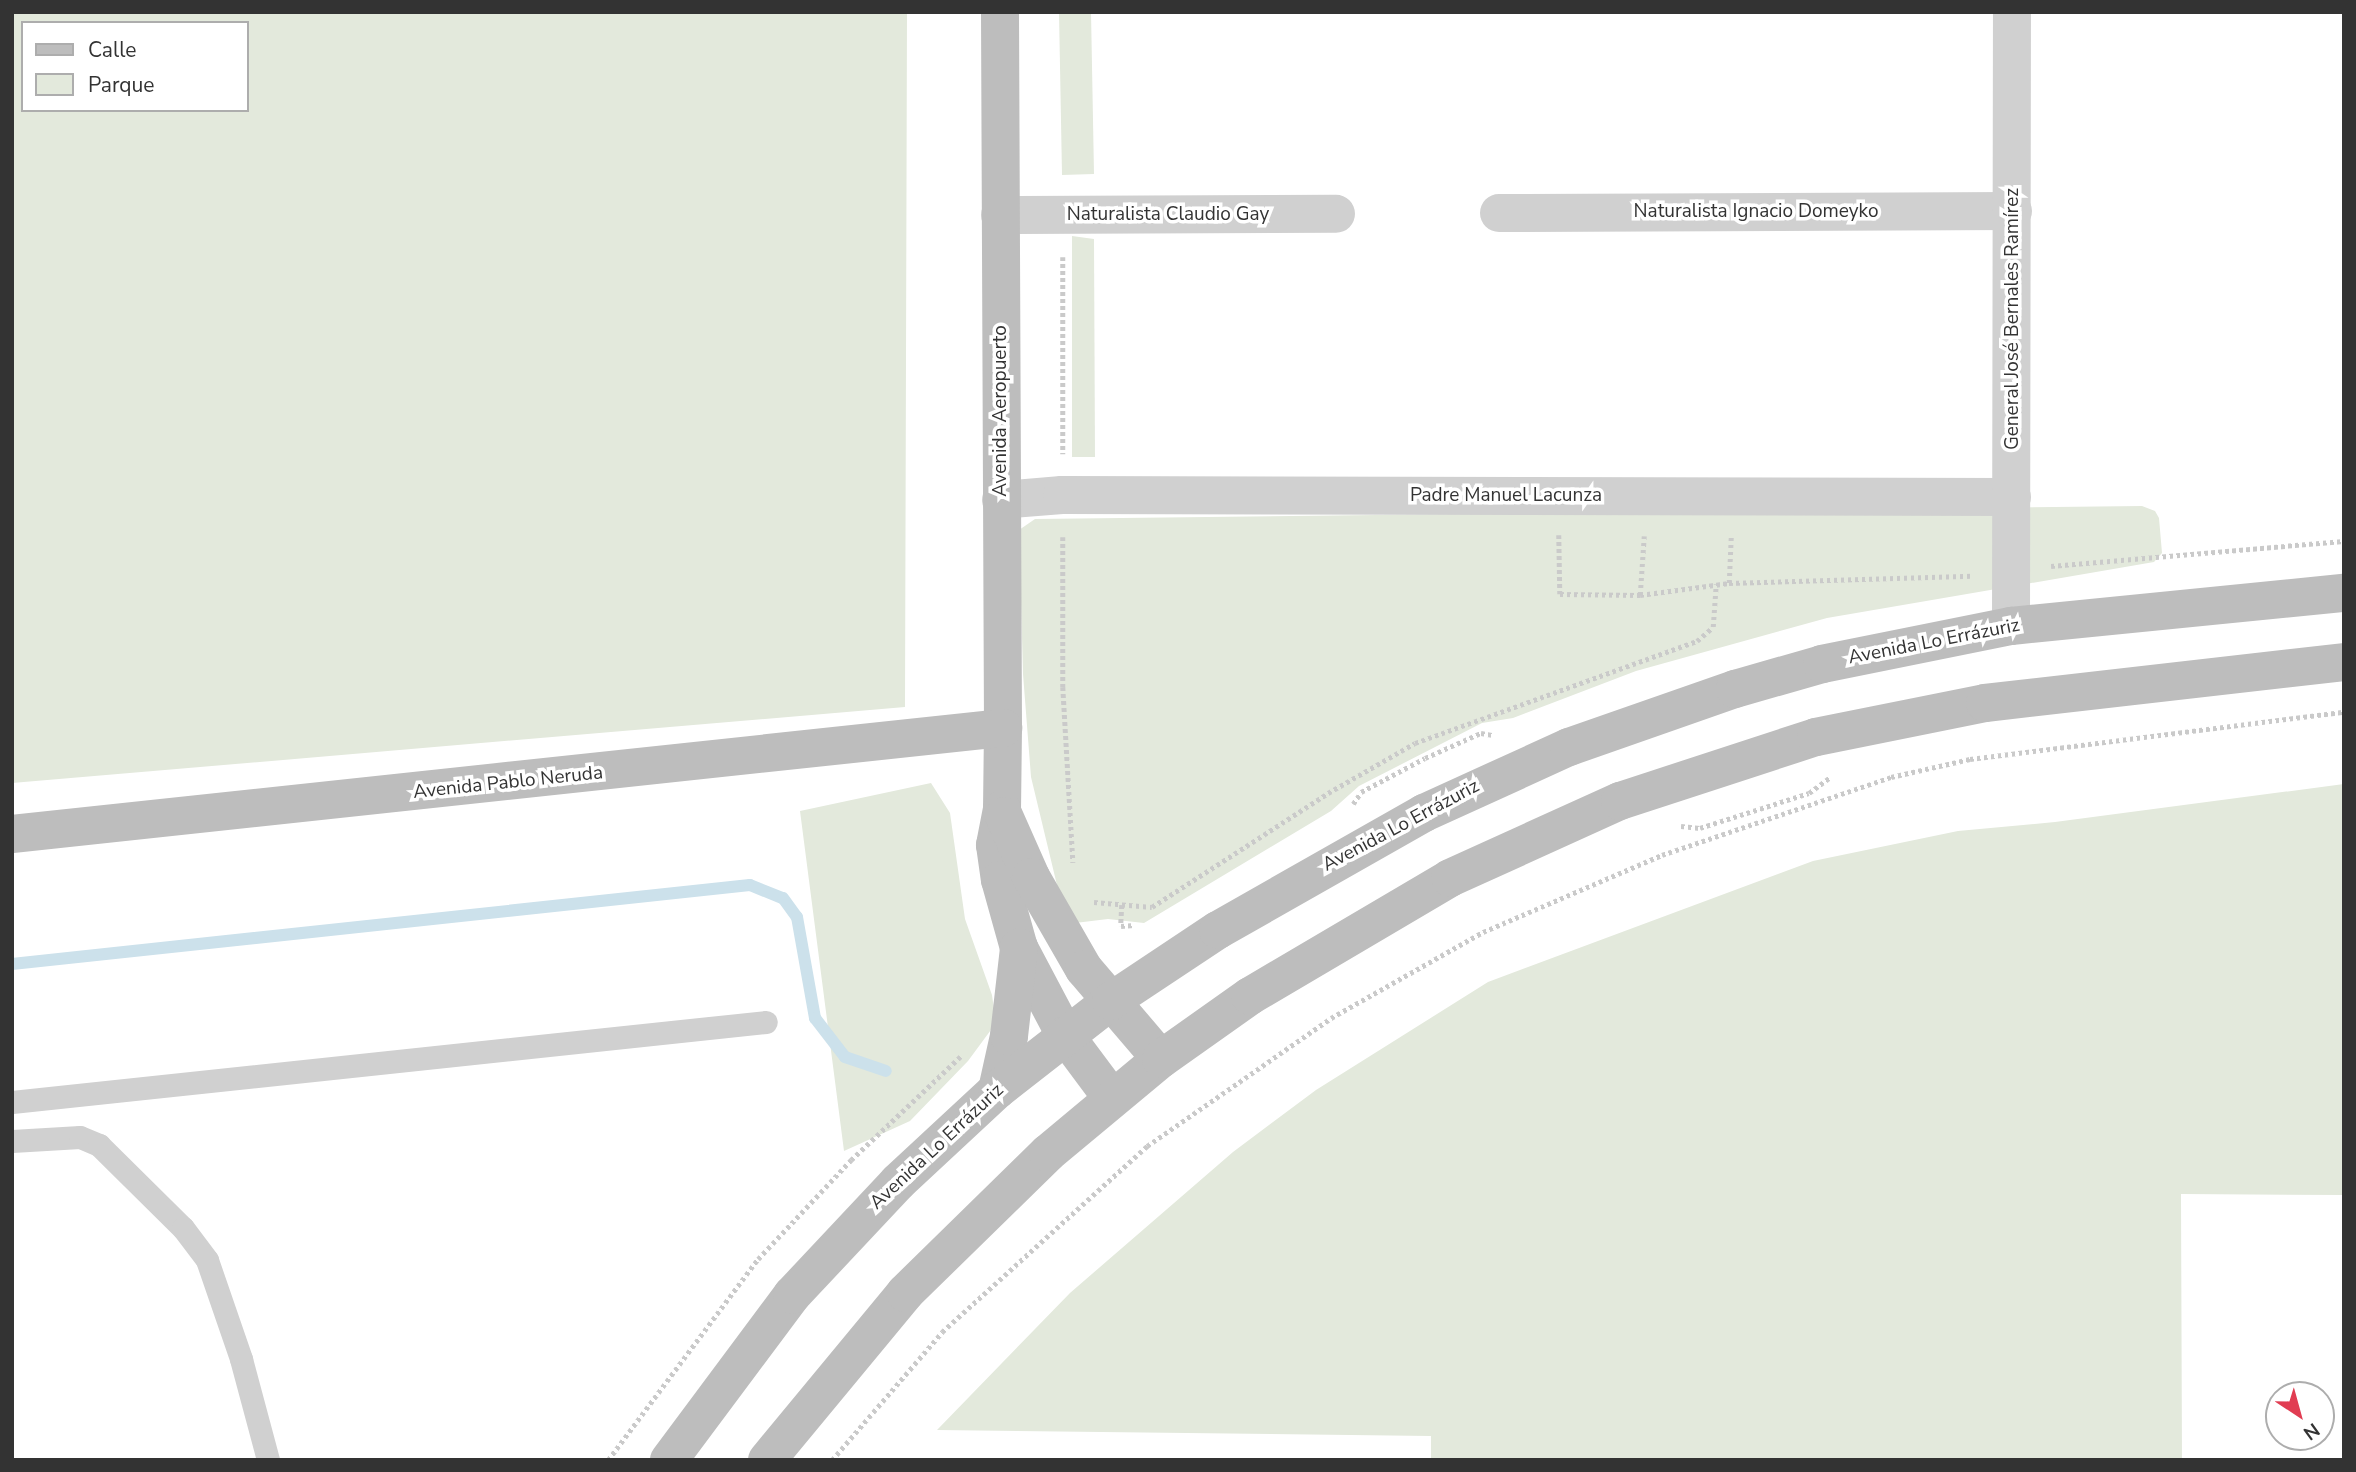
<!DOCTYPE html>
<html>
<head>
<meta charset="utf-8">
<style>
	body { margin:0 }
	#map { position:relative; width:2356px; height:1472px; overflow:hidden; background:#fff; font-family:"Nunito Sans",sans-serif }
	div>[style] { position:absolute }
	.green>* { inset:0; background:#e3e9dc }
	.stream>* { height:12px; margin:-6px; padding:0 6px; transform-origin:6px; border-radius:6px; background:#cce1eb }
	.path>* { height:4.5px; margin-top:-2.25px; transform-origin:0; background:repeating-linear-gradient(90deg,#cacaca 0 3.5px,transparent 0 7px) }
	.lane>* { height:23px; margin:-11.5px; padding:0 11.5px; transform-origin:11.5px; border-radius:11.5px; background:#d0d0d0 }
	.street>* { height:38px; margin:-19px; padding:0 19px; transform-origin:19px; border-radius:19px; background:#d0d0d0 }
	.secondary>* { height:38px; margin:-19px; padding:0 19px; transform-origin:19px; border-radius:19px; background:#bdbdbd }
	span { translate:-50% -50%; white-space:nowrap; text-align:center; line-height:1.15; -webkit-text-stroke:7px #fff; paint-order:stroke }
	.street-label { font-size:19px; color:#333 }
	.frame { position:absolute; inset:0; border:14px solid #333; pointer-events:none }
	.legend { position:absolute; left:21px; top:21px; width:228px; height:91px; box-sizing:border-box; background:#fff; border:2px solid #adadad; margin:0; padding:9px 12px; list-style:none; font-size:21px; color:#333 }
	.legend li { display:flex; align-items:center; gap:14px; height:35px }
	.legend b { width:35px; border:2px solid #adadad }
	.north { position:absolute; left:2265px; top:1381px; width:70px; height:70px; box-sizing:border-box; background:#fff; border:2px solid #adadad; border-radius:50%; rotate:144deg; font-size:19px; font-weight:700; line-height:28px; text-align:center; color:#333 }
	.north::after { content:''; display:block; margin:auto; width:24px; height:32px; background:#e13d52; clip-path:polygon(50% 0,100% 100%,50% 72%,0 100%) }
</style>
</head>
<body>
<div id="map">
	<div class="green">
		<i style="clip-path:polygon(evenodd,12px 12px,907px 12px,905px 707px,12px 783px,12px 12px,23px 23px,247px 23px,247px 110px,23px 110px,23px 23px)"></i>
		<i style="clip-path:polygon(1059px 12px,1091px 12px,1094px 174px,1062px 175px)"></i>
		<i style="clip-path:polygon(1072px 236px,1094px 239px,1095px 457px,1072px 457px)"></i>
		<i style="clip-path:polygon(2142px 506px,2155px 511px,2159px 518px,2162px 553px,2154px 562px,1827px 618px,1636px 671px,1513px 718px,1482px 723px,1359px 786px,1331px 811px,1144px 923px,1108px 919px,1075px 923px,1062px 906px,1031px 777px,1023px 674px,1019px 530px,1035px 519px)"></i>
		<i style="clip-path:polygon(931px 783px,950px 813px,965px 919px,992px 995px,996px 1023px,968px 1061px,910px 1121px,844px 1151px,800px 811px)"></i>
		<i style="clip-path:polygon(2344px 784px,2344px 1195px,2181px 1194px,2182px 1460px,1431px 1460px,1431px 1436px,937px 1430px,1070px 1293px,1233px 1152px,1316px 1090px,1488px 982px,1813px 861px,1958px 831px,2055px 822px)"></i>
	</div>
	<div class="stream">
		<i style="left:12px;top:964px;width:742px;rotate:-6.11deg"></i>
		<i style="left:750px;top:885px;width:35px;rotate:22deg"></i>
		<i style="left:783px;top:898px;width:24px;rotate:54deg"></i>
		<i style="left:797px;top:917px;width:103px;rotate:79.9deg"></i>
		<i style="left:815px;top:1018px;width:49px;rotate:52.4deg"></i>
		<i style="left:845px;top:1057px;width:43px;rotate:18.9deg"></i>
	</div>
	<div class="path">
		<i style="left:1063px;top:257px;width:197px;rotate:90deg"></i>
		<i style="left:1559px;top:535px;width:59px;rotate:89deg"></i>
		<i style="left:1560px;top:594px;width:80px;rotate:0.7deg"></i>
		<i style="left:1640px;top:595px;width:90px;rotate:-7.7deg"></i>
		<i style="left:1729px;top:583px;width:46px;rotate:-87.5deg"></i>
		<i style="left:1063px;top:537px;width:150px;rotate:90deg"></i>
		<i style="left:1063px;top:687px;width:176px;rotate:86.7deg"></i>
		<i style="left:2051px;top:566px;width:294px;rotate:-4.9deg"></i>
		<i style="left:1729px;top:583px;width:243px;rotate:-1.7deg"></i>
		<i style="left:1640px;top:595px;width:59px;rotate:-86.1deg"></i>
		<i style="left:1353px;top:804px;width:14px;rotate:-56deg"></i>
		<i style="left:1361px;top:792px;width:72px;rotate:-28deg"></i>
		<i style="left:1425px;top:758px;width:61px;rotate:-24.1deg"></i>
		<i style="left:1481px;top:733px;width:11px;rotate:10deg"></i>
		<i style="left:1681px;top:826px;width:19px;rotate:6deg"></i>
		<i style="left:1700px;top:828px;width:114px;rotate:-17.8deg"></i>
		<i style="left:1809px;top:793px;width:25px;rotate:-37deg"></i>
		<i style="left:1094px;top:902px;width:58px;rotate:4.9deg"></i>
		<i style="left:1152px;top:907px;width:210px;rotate:-32.9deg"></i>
		<i style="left:1328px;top:793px;width:100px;rotate:-29.9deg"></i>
		<i style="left:1415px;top:743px;width:300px;rotate:-19.9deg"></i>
		<i style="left:1697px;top:641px;width:21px;rotate:-41deg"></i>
		<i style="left:1713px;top:627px;width:43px;rotate:-86deg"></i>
		<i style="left:1122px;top:905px;width:21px;rotate:93deg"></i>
		<i style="left:1121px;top:926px;width:13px;rotate:-4deg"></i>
		<i style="left:608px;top:1460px;width:251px;rotate:-53.3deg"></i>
		<i style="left:758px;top:1259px;width:136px;rotate:-46.8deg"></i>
		<i style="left:851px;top:1160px;width:151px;rotate:-43.4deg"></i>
		<i style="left:832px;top:1460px;width:169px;rotate:-49.3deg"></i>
		<i style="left:942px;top:1332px;width:277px;rotate:-42.2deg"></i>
		<i style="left:1147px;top:1146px;width:224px;rotate:-34.8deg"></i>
		<i style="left:1331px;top:1018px;width:175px;rotate:-29.5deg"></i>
		<i style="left:1483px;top:932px;width:195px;rotate:-23.3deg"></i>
		<i style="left:1662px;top:855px;width:242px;rotate:-18.8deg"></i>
		<i style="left:1891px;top:777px;width:81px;rotate:-12.8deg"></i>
		<i style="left:1970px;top:759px;width:377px;rotate:-7.2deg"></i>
	</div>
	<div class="lane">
		<i style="left:12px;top:1102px;width:758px;rotate:-6.06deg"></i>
		<i style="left:12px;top:1141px;width:68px;rotate:-3.4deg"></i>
		<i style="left:80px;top:1137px;width:21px;rotate:23deg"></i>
		<i style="left:99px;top:1145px;width:118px;rotate:44.7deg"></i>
		<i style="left:183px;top:1228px;width:40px;rotate:53deg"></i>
		<i style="left:207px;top:1260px;width:105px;rotate:71deg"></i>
		<i style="left:241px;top:1359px;width:105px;rotate:75deg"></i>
	</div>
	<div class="street">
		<i style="left:1499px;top:213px;width:514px;rotate:-0.22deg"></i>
		<i style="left:1000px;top:215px;width:336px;rotate:-0.2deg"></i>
		<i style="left:1001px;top:500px;width:61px;rotate:-4.7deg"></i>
		<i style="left:1062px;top:495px;width:950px;rotate:0.12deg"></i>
		<i style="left:2011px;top:626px;width:614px;rotate:-89.91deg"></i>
	</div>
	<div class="secondary">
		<i style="left:1000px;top:12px;width:716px;rotate:89.76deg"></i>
		<i style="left:1003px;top:728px;width:81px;rotate:90.7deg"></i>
		<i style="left:1002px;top:809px;width:37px;rotate:101deg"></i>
		<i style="left:995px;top:845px;width:35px;rotate:82deg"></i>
		<i style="left:1000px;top:880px;width:71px;rotate:74.4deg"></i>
		<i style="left:1019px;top:948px;width:98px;rotate:62.1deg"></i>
		<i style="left:1065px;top:1035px;width:79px;rotate:53.3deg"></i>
		<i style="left:1004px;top:816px;width:67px;rotate:66.1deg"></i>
		<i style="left:1031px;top:877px;width:106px;rotate:60.1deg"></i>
		<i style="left:1084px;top:969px;width:118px;rotate:49.5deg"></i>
		<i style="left:12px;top:834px;width:997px;rotate:-6.11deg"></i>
		<i style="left:997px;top:1090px;width:55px;rotate:-77.5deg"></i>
		<i style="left:1009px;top:1036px;width:89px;rotate:-83.5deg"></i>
		<i style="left:669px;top:1460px;width:206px;rotate:-53.3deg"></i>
		<i style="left:792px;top:1295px;width:155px;rotate:-46.8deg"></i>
		<i style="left:898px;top:1182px;width:135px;rotate:-42.9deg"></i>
		<i style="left:997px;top:1090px;width:145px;rotate:-38deg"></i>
		<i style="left:1111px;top:1001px;width:128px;rotate:-33.6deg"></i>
		<i style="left:1218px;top:930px;width:237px;rotate:-29.6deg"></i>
		<i style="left:1424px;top:813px;width:159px;rotate:-24.5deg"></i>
		<i style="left:1569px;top:747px;width:176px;rotate:-19.3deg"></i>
		<i style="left:1735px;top:689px;width:91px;rotate:-16deg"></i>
		<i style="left:1822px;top:664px;width:193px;rotate:-11.4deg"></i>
		<i style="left:2011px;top:626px;width:335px;rotate:-5.7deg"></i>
		<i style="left:767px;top:1460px;width:217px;rotate:-50.4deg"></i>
		<i style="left:905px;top:1293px;width:200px;rotate:-44.4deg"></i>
		<i style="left:1048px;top:1153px;width:147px;rotate:-39.8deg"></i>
		<i style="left:1161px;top:1059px;width:109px;rotate:-35.3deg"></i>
		<i style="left:1250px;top:996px;width:232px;rotate:-30.5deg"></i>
		<i style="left:1450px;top:878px;width:187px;rotate:-24.4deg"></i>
		<i style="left:1620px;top:801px;width:206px;rotate:-18.1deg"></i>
		<i style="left:1816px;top:737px;width:172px;rotate:-11.4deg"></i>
		<i style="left:1985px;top:703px;width:361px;rotate:-6.5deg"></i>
	</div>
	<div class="street-label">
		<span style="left:1756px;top:212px">Naturalista Ignacio Domeyko</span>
		<span style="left:1168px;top:215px">Naturalista Claudio Gay</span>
		<span style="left:2013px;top:319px;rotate:-90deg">General José Bernales Ramírez</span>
		<span style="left:1001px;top:411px;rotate:-90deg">Avenida Aeropuerto</span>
		<span style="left:1506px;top:496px">Padre Manuel Lacunza</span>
		<span style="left:1934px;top:642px;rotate:-11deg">Avenida Lo Errázuriz</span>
		<span style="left:508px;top:783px;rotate:-6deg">Avenida Pablo Neruda</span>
		<span style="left:1401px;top:826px;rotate:-28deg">Avenida Lo Errázuriz</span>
		<span style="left:937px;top:1147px;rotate:-43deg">Avenida Lo Errázuriz</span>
	</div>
	<div class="frame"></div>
	<ul class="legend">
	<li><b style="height:9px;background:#bdbdbd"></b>Calle</li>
	<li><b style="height:19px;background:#e3e9dc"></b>Parque</li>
	</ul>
	<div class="north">N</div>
</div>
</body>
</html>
